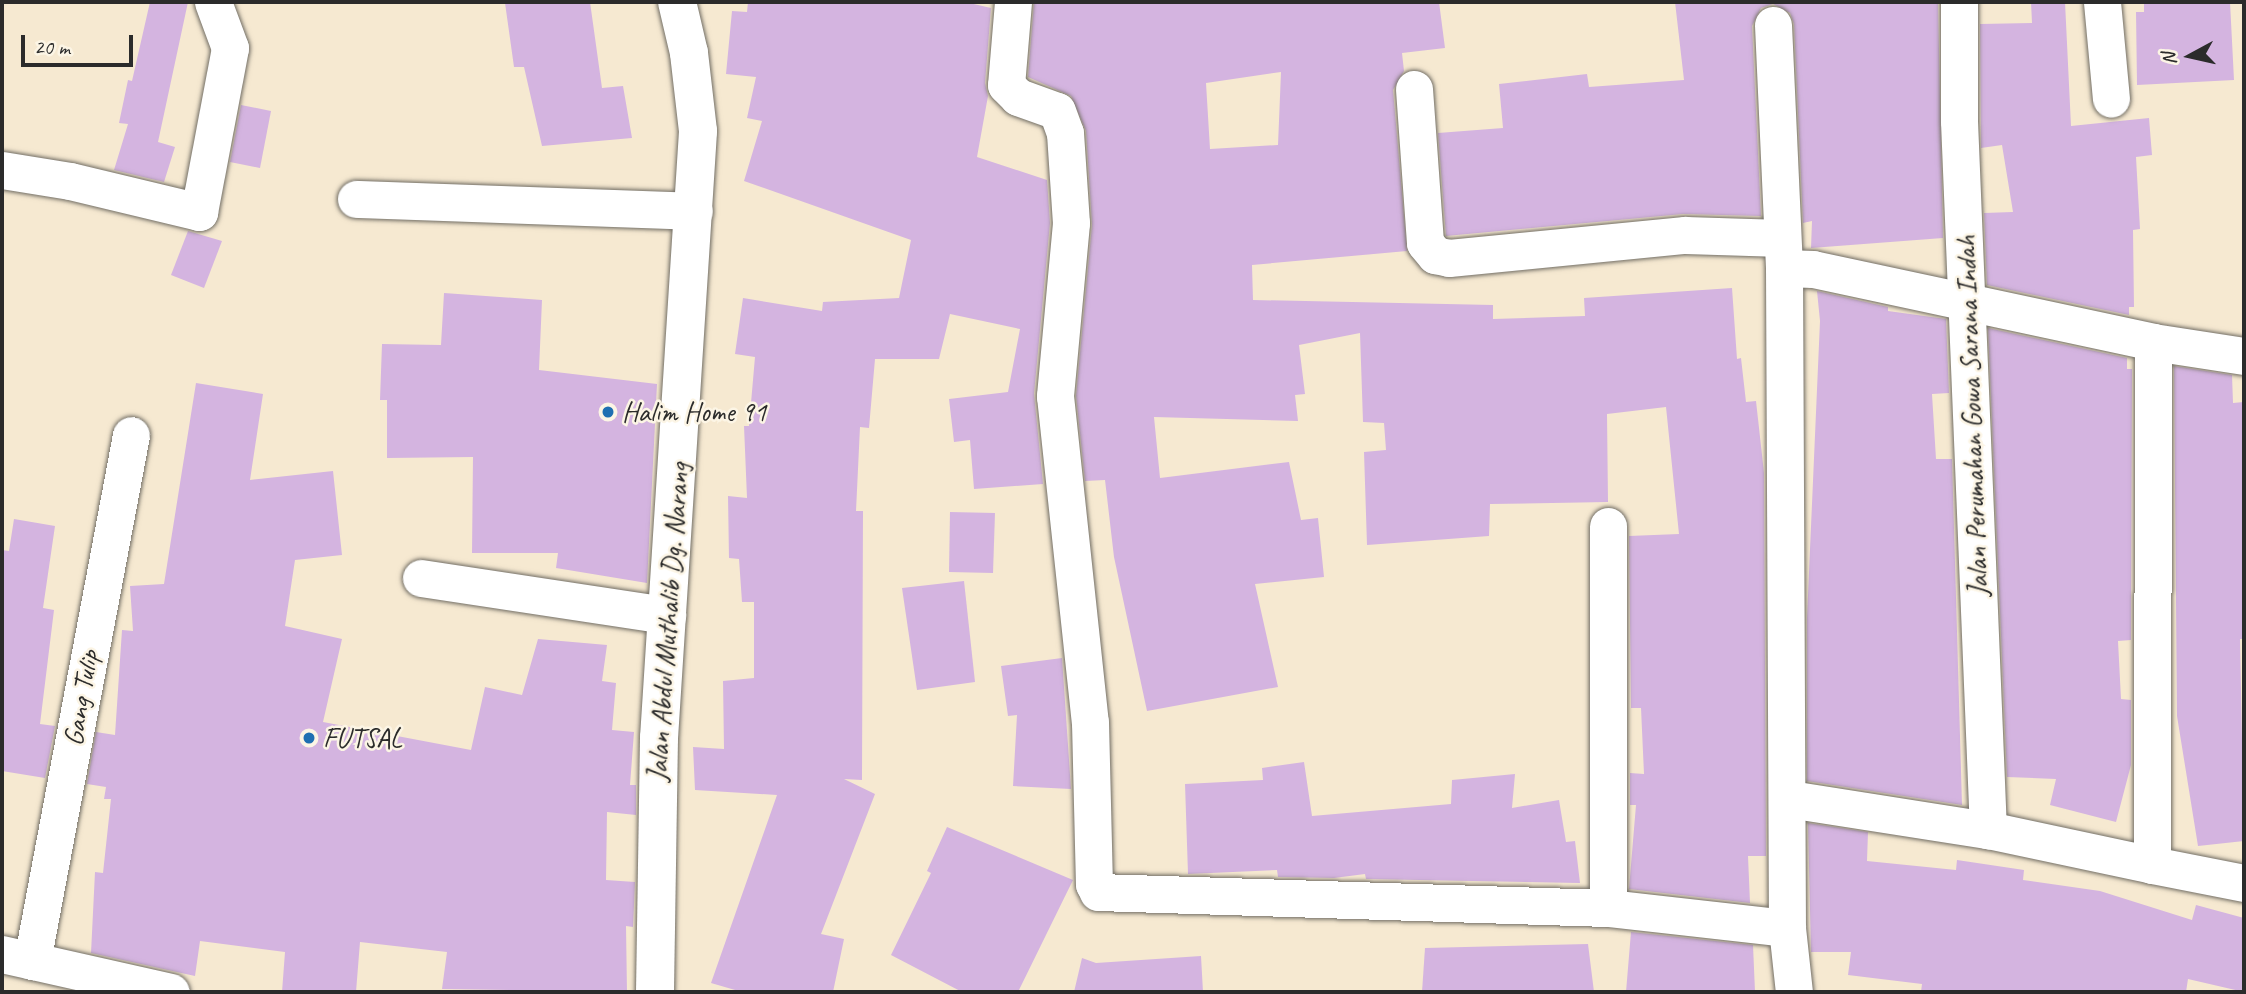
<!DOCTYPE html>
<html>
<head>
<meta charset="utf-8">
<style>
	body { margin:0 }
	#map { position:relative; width:2246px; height:994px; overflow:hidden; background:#f6e9d1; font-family:Caveat,sans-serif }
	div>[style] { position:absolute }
	.building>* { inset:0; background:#d4b4e0 }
	.roads { filter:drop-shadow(0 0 2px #726e65) drop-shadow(0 0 2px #726e65) }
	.minor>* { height:37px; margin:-18.5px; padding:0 18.5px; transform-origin:18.5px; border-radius:18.5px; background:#fff }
	.primary>* { height:38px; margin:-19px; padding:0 19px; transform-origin:19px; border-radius:19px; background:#fff }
	.dots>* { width:19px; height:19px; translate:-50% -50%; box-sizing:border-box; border:4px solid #fcf5e5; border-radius:50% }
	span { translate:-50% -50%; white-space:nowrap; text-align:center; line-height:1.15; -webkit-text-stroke:5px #fcf5e5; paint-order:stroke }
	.poi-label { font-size:28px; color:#2b2b2b }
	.left { translate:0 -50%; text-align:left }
	.street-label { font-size:28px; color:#2b2b2b }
	.frame { position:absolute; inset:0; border:4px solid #2b2b2b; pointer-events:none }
	.north { position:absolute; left:2155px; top:21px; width:70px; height:70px; -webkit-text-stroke:5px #fcf5e5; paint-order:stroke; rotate:262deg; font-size:19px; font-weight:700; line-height:28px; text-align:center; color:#2b2b2b }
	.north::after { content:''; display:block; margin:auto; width:24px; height:32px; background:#2b2b2b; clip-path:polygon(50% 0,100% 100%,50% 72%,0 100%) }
	.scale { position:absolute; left:21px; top:35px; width:112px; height:32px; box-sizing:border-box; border:4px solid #2b2b2b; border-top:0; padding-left:9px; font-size:21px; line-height:24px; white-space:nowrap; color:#2b2b2b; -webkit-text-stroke:5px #fcf5e5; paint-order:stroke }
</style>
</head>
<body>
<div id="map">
	<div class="building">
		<i style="clip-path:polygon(150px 2px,188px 2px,158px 142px,175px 147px,164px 182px,114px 170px,128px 124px,119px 123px,128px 80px,132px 81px)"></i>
		<i style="clip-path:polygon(590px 2px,602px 88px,623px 86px,632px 138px,542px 146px,524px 67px,514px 67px,505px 3px)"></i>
		<i style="clip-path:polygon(748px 2px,965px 2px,991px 8px,985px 83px,988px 96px,977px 157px,1047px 180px,1050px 223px,1034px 394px,1043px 484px,974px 489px,970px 440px,954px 442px,949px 399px,1008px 392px,1020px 329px,950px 314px,939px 359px,875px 359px,869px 428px,860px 427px,856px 511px,863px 511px,862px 780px,844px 779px,875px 794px,821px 934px,844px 939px,833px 992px,742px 992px,711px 983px,777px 795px,695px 790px,693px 747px,724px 749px,723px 681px,754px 678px,754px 602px,742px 602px,739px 559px,729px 558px,728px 496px,747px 498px,744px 426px,749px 426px,755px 357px,735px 354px,743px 298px,822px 311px,823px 302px,899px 298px,911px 240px,744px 181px,762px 121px,747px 118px,756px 77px,726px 74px,732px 11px,747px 12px)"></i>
		<i style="clip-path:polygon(evenodd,1034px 2px,1439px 2px,1445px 48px,1402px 53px,1404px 71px,1393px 90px,1407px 251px,1252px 265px,1253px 300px,1493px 305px,1493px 319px,1585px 316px,1584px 298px,1732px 288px,1737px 359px,1741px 358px,1746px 402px,1756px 401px,1764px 473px,1766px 856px,1748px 856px,1750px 903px,1629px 889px,1636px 805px,1630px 805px,1630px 773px,1644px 774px,1641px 708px,1631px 708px,1629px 536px,1679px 534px,1666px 407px,1607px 414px,1608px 502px,1490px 504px,1489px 536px,1367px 545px,1364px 452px,1386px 450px,1384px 423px,1363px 422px,1360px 333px,1299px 345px,1305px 394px,1295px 395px,1298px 421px,1154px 417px,1160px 478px,1289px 462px,1301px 520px,1318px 518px,1324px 577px,1255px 584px,1278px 687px,1147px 711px,1114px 557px,1105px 480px,1085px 481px,1076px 396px,1092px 225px,1086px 131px,1071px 96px,1028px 77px,1034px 2px,1281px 72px,1278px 145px,1210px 149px,1206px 83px,1281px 72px)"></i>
		<i style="clip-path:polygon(1675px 2px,1938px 2px,1943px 238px,1811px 248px,1812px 221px,1803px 223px,1794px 24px,1790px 13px,1773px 4px,1761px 8px,1752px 26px,1761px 216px,1683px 214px,1446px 236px,1438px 133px,1503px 128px,1499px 84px,1587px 74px,1589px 87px,1684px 80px)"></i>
		<i style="clip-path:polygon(2031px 2px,2065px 2px,2071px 126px,2149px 118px,2152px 155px,2136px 157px,2140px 229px,2133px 230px,2134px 307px,2129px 307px,2129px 315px,1987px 285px,1984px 213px,2013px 212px,2002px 145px,1981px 148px,1980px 24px,2032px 23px)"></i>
		<i style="clip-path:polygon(2144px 2px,2230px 2px,2234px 80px,2137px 85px,2136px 12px,2144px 12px)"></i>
		<i style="clip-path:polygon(241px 105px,271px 111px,260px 168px,230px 162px)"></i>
		<i style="clip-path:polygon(188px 231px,222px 241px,204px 288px,171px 275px)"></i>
		<i style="clip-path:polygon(1817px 291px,1888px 307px,1888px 311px,1946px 319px,1949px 393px,1932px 394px,1936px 459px,1952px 459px,1962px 805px,1807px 781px,1807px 618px,1820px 321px)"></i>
		<i style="clip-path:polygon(444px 293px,542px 300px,539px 370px,657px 384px,647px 583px,556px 568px,558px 553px,472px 553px,473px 457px,387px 458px,387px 400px,380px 400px,382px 344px,441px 345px)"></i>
		<i style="clip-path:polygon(1988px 328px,2127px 358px,2127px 369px,2132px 369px,2131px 640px,2118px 641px,2121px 699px,2131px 700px,2131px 765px,2116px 822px,2050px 805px,2056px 779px,2007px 777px)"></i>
		<i style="clip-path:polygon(2174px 366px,2232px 375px,2233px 403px,2244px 402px,2244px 639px,2240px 639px,2244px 841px,2198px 846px,2177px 716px)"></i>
		<i style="clip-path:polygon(196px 383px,263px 394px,250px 480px,333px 471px,342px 555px,295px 560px,285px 626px,342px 639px,323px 722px,471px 750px,485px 687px,522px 695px,538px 639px,607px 645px,602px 681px,616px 683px,612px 730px,634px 732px,630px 785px,636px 785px,636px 815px,607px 812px,606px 880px,635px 882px,633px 927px,626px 926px,627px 992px,442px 989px,447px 952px,360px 942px,356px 992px,282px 992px,285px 952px,200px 941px,195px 976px,91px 953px,95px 872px,103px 873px,111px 799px,104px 799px,106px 787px,87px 784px,96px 732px,115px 735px,122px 630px,133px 631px,130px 586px,164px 584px)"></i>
		<i style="clip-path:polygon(950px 512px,995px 513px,993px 573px,949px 572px)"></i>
		<i style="clip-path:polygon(14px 519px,55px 526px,43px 608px,54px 610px,40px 724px,55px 726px,45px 778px,2px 771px,2px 550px,9px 551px)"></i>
		<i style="clip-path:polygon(964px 581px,975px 682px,917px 690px,902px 588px)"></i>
		<i style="clip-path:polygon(1062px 658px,1071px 789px,1013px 786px,1017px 715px,1008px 716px,1001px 666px)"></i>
		<i style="clip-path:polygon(1304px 762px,1312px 816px,1451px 804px,1452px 780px,1515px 774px,1512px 808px,1559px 800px,1566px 842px,1575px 841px,1580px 883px,1366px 879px,1365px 874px,1334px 878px,1278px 877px,1277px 870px,1188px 874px,1185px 784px,1263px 780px,1262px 768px)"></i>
		<i style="clip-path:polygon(1808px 823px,1868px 832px,1867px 861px,1956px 870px,1957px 860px,2024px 870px,2023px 880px,2100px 891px,2192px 920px,2196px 905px,2244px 918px,2244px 992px,2188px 979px,2186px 992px,1921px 992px,1922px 984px,1848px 975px,1851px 952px,1811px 952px)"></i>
		<i style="clip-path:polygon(947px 827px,1073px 880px,1018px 992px,962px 992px,891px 955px,931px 873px,927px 871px)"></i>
		<i style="clip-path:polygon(1631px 932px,1753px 945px,1755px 992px,1626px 992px)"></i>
		<i style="clip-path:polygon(1588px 944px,1594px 992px,1422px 992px,1425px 948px)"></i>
		<i style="clip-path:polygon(1201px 956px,1203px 992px,1074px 992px,1082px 958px,1096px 963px)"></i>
	</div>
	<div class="roads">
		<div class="minor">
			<i style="left:1013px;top:2px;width:83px;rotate:94.8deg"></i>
			<i style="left:1006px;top:85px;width:17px;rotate:45deg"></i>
			<i style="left:1018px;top:97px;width:41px;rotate:19.7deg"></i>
			<i style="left:1057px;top:111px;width:23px;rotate:70deg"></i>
			<i style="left:1065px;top:133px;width:90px;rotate:86.2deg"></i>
			<i style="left:1071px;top:223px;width:174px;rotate:95.3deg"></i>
			<i style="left:1055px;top:396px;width:328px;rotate:83.9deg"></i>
			<i style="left:1090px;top:722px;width:162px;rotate:88.6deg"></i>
			<i style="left:1094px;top:884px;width:9px;rotate:63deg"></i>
			<i style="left:1098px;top:892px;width:510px;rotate:1.8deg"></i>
			<i style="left:1608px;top:908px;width:180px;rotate:6.4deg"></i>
			<i style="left:1959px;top:2px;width:119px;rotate:90deg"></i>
			<i style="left:1959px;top:121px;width:710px;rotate:87.66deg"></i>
			<i style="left:2102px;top:2px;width:97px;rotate:84.7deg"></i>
			<i style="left:1773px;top:25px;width:243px;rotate:87.4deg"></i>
			<i style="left:1784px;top:268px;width:660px;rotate:89.74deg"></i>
			<i style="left:1787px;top:928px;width:64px;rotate:83.8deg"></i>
			<i style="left:1414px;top:89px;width:154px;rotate:85.9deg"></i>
			<i style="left:1425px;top:243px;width:16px;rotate:50deg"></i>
			<i style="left:1435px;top:255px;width:14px;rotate:12deg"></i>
			<i style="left:1449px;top:258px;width:237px;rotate:-5.6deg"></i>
			<i style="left:1685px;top:235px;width:97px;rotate:1.8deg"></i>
			<i style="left:2px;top:170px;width:69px;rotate:9.2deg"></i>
			<i style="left:70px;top:181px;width:133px;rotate:13.5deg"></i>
			<i style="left:199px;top:212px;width:167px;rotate:-79.3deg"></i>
			<i style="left:230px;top:48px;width:49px;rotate:-110.3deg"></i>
			<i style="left:356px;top:199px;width:338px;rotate:2deg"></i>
			<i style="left:1784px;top:268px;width:29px;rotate:2deg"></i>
			<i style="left:1813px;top:269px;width:348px;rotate:12.1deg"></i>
			<i style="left:2153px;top:342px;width:92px;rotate:8.7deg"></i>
			<i style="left:1608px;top:526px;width:382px;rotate:90deg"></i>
			<i style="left:421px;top:578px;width:249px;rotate:8.6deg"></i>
			<i style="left:1789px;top:799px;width:201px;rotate:8.9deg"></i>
			<i style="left:1988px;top:830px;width:168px;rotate:12deg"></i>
			<i style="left:2152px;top:865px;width:523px;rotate:-89.89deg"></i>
			<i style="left:2152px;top:865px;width:94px;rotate:11.1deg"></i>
			<i style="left:2px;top:954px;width:173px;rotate:12.7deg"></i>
			<i style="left:32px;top:961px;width:535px;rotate:-79.34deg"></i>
		</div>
		<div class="primary">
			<i style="left:655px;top:992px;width:254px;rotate:-89.1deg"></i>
			<i style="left:659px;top:738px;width:608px;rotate:-86.32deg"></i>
			<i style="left:698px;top:131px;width:79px;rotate:-96.6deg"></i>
			<i style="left:689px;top:53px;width:52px;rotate:-103.2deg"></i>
		</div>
	</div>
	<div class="dots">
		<i style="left:608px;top:412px;background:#1f6fb2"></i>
		<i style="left:309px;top:738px;background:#1f6fb2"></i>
	</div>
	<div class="poi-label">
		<span class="left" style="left:622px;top:412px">Halim Home 91</span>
		<span class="left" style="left:323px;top:738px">FUTSAL</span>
	</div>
	<div class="street-label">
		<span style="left:1972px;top:416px;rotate:-92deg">Jalan Perumahan Gowa Sarana Indah</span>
		<span style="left:668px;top:622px;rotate:-86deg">Jalan Abdul Muthalib Dg. Narang</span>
		<span style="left:81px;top:698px;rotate:-80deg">Gang Tulip</span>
	</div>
	<div class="frame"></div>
	<div class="north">N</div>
	<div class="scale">20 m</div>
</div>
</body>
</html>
